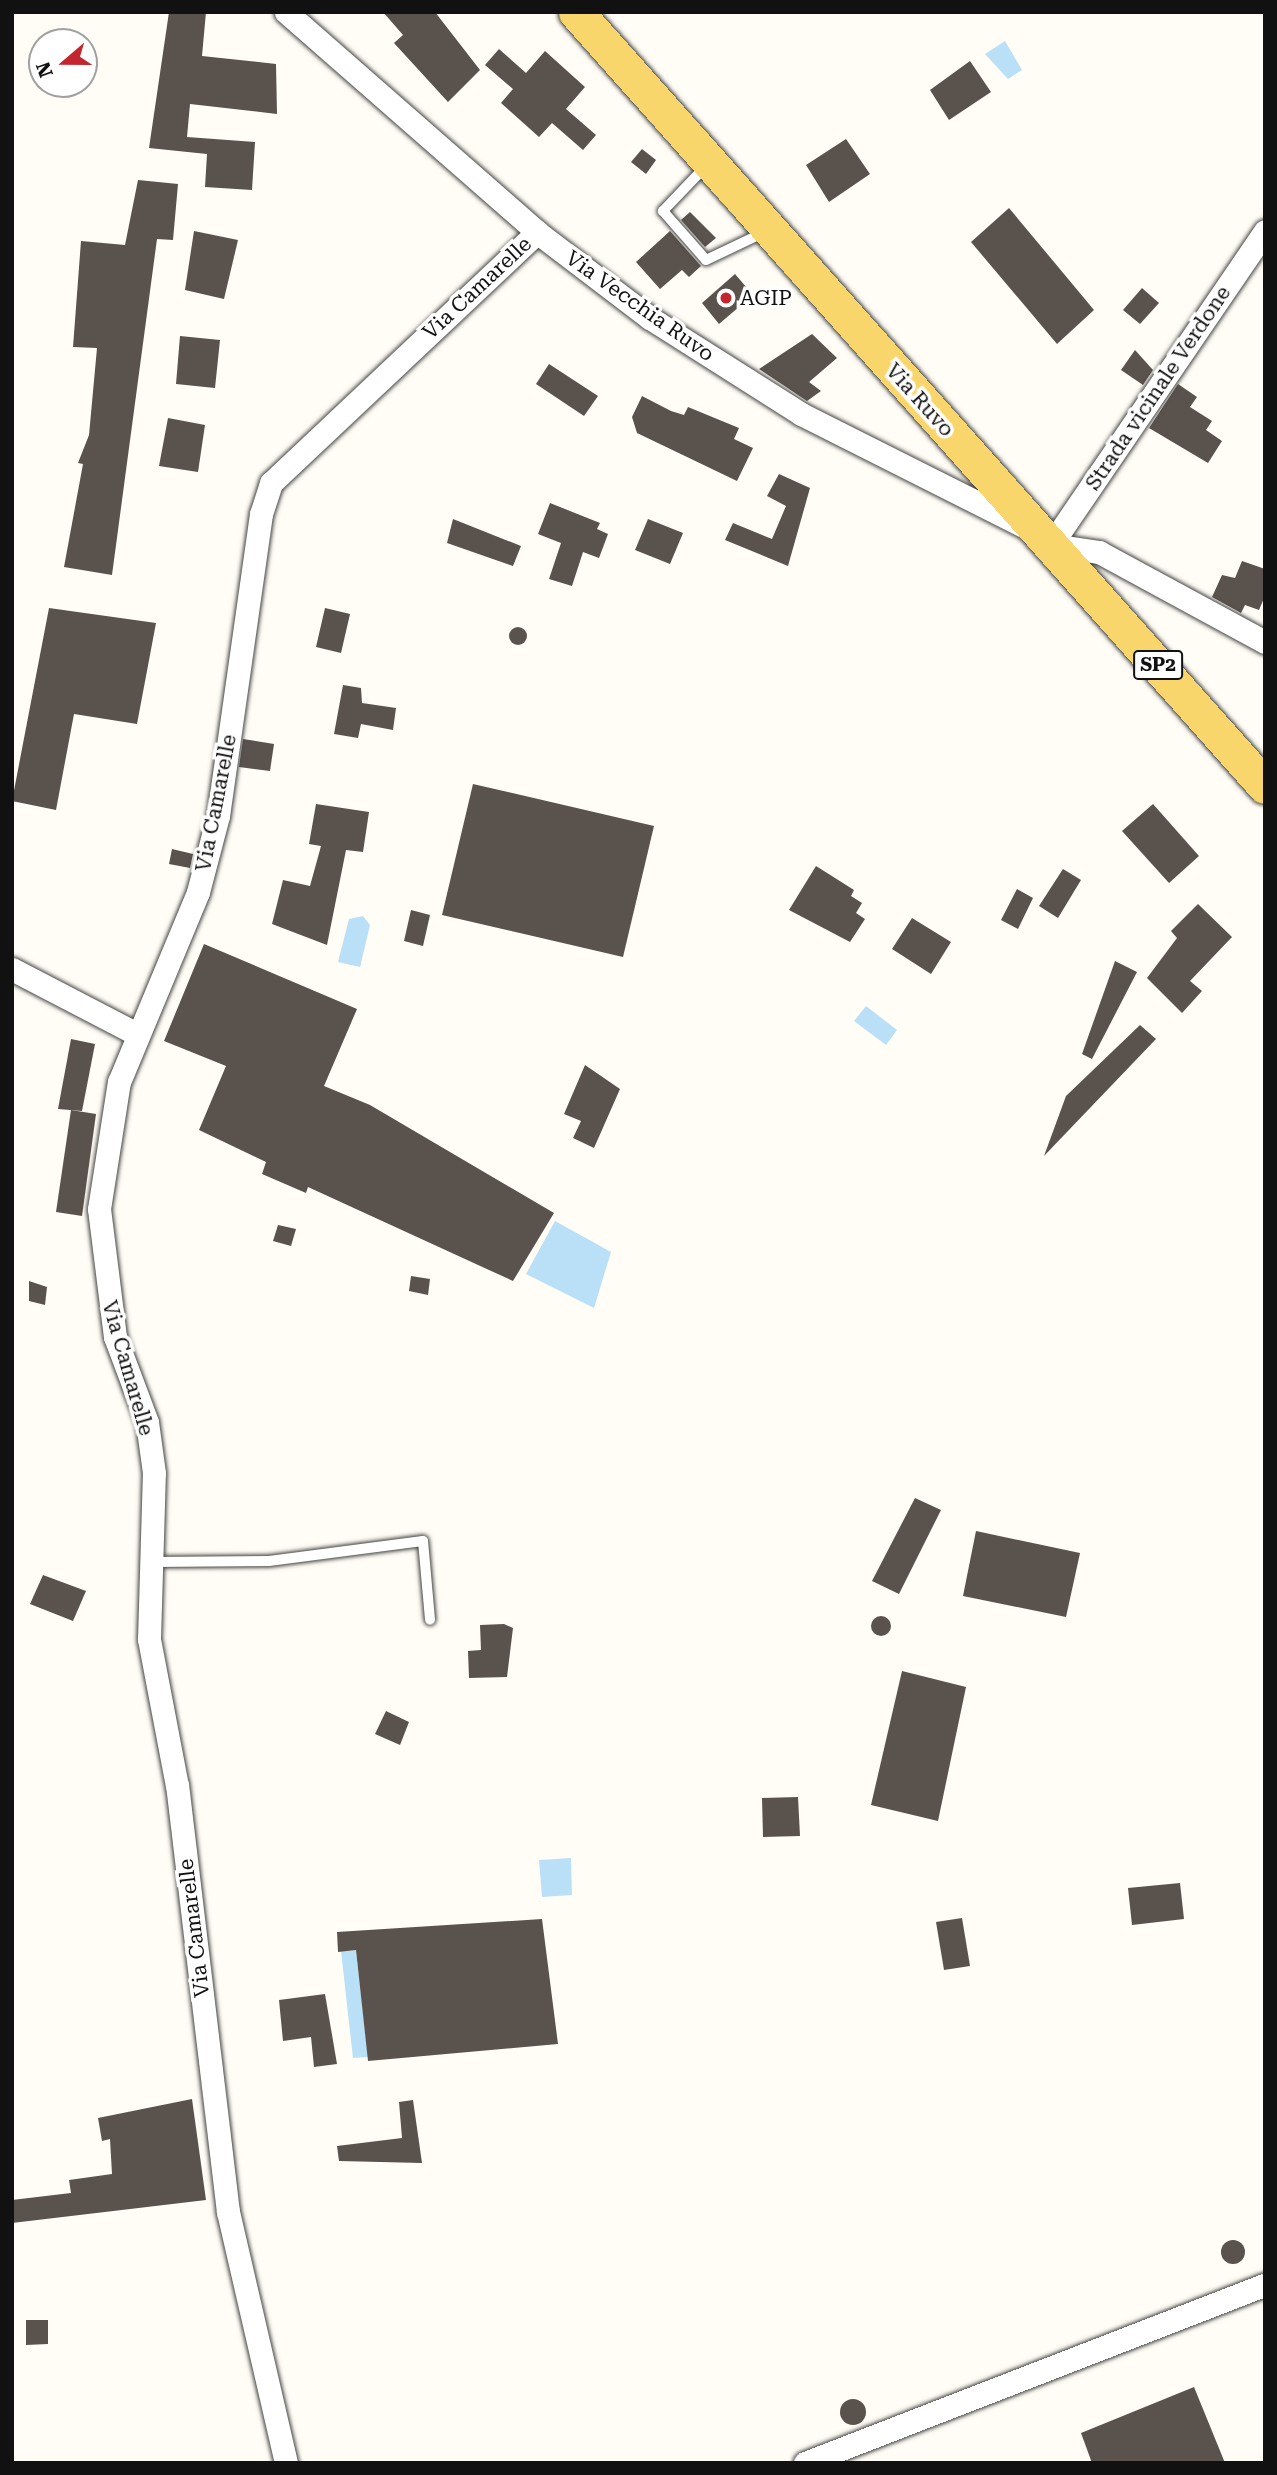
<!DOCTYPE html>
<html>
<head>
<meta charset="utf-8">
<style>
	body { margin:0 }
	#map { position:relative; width:1277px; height:2475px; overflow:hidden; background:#fffdf5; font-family:"Roboto Serif",serif }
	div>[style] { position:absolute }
	.water>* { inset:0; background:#b9e0f7 }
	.building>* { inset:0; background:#5a524d }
	.round { border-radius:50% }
	.roads { filter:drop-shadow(0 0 2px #444) drop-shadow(0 0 2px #444) }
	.lane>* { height:10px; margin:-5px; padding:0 5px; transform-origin:5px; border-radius:5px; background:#fff }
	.street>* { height:23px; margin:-11.5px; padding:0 11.5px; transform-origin:11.5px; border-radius:11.5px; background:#fff }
	.primary>* { height:35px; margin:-17.5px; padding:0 17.5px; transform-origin:17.5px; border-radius:17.5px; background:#f9d66b }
	.dots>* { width:19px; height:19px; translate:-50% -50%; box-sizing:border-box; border:4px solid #fff; border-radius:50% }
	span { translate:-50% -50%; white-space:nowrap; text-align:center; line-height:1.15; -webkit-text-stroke:7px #fff; paint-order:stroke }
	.shield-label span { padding:2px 5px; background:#fff; border:2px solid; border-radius:5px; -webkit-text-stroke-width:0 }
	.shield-label { font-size:19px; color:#111; font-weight:700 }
	.street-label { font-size:21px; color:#111 }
	.poi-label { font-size:21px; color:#111 }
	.left { translate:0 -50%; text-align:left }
	.frame { position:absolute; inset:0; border:14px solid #111; pointer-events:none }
	.north { position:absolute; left:28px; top:28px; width:70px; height:70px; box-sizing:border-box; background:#fff; border:2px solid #a0a0a0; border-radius:50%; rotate:250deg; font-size:19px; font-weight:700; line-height:28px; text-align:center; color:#111 }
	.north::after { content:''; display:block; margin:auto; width:24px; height:32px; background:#c4262e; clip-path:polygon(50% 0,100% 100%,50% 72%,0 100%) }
</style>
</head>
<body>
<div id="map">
	<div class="water">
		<i style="clip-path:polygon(1005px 41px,1022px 70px,1008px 79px,985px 54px)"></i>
		<i style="clip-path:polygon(363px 916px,370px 925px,360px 967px,338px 962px,349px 919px)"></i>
		<i style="clip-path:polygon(866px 1006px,897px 1030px,886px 1045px,854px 1021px)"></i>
		<i style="clip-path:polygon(555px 1221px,611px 1252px,594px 1308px,526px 1274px)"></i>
		<i style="clip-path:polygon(571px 1858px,572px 1895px,542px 1897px,539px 1860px)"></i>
		<i style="clip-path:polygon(356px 1950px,368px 2057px,353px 2058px,341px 1951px)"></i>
	</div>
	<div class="building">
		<i style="clip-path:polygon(169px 12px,206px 12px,202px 56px,276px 64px,277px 114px,190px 104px,187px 137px,255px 142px,252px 190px,205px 187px,207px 154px,149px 148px)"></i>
		<i style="clip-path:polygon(383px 12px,435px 12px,480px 70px,448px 102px,394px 43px,403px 35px)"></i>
		<i style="clip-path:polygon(499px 49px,526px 73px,545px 51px,585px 87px,566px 109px,596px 135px,583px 150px,552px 123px,539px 137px,501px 103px,513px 89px,485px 65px)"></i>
		<i style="clip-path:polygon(970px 61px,991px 92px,949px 120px,930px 90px)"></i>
		<i style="clip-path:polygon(846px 139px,870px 174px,829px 202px,806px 165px)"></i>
		<i style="clip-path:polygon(642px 149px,656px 160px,646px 174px,631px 162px)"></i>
		<i style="clip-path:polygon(138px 180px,178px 184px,173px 240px,157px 239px,112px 575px,64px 567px,83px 464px,78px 463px,89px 435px,97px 348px,73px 347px,81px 241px,125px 245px)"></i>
		<i style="clip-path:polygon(1009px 208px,1094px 310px,1057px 344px,971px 242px)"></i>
		<i style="clip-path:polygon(690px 212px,716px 238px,705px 247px,681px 220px)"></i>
		<i style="clip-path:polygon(194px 231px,238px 240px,224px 299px,185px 290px)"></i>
		<i style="clip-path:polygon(670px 231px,701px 266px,689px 277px,682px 270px,660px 289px,636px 262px)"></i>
		<i style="clip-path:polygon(735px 274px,753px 295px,719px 324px,702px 303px)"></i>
		<i style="clip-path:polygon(1142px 288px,1159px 303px,1140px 324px,1123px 310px)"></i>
		<i style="clip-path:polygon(812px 334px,837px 358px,809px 382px,821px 391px,807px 401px,759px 369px)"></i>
		<i style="clip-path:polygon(180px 336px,220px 340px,215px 388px,176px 384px)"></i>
		<i style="clip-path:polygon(1135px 350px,1153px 370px,1143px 385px,1121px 370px)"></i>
		<i style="clip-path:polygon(549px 364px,598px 396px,584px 416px,536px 384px)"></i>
		<i style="clip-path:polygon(1178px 384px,1197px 397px,1190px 407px,1212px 421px,1206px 430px,1222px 441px,1208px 463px,1149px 428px)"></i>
		<i style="clip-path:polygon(642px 396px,671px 411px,684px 415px,688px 407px,739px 428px,734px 439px,753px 448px,737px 481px,637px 433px,632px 417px)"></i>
		<i style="clip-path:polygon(168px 418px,205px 425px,198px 472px,159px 466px)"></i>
		<i style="clip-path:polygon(779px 474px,810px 488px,788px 566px,725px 540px,733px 523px,772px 539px,786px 506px,767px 496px)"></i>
		<i style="clip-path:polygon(550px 503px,600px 523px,597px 529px,608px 534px,599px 558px,583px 552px,572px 586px,549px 579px,561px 543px,538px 534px)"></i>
		<i style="clip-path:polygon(453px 519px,521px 546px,513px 566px,447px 543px)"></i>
		<i style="clip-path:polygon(648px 519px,683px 533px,670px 564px,635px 550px)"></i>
		<i style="clip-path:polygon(1242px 561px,1265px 569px,1265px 596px,1259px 610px,1245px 605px,1241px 613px,1212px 597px,1222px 575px,1235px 578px)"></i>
		<i style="clip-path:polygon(49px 608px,156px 623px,137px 724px,74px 714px,56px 810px,12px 801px)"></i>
		<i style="clip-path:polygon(325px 608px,350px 614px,341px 653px,316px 647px)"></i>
		<i class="round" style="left:509px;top:627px;width:18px;height:18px"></i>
		<i style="clip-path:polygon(343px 685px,361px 688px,362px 703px,396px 708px,393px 730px,361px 724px,358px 738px,334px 734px)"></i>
		<i style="clip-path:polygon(243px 739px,274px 744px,270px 771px,239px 767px)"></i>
		<i style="clip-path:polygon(473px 784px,654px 826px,623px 957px,442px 915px)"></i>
		<i style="clip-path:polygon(316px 804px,369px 812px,363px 852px,346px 850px,327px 945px,272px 924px,283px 880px,310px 886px,321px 846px,309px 844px)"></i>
		<i style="clip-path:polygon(1153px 804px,1199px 856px,1169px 883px,1122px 831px)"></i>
		<i style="clip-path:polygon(172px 849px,193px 854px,190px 868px,169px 864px)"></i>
		<i style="clip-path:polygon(816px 866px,854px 890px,851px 896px,862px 903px,856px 913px,865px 919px,850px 942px,789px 910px)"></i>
		<i style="clip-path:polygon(1063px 869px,1081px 880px,1058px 918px,1039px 906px)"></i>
		<i style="clip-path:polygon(1017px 889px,1033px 898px,1018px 929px,1001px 920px)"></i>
		<i style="clip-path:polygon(1198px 904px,1232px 937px,1190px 981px,1202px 991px,1182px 1013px,1147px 978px,1177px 938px,1171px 931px)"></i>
		<i style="clip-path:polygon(411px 910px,430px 915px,423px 946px,404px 941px)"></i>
		<i style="clip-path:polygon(912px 918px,951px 942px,931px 974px,892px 949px)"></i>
		<i style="clip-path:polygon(204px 944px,357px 1009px,324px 1086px,370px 1105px,554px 1213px,513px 1281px,308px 1187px,306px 1193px,262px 1174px,266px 1162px,199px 1130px,226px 1066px,164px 1041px)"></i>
		<i style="clip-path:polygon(1115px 961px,1137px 972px,1092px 1059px,1082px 1054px)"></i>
		<i style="clip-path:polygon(1140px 1025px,1156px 1039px,1044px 1156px,1066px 1096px)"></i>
		<i style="clip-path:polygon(71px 1039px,95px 1044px,82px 1111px,58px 1109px)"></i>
		<i style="clip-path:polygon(585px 1065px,620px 1089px,594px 1148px,573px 1138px,581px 1121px,564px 1114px)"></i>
		<i style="clip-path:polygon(71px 1110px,96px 1114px,82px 1216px,56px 1212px)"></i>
		<i style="clip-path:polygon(278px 1225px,296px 1229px,291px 1246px,273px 1241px)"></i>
		<i style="clip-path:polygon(411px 1276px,430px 1279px,428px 1295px,409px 1291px)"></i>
		<i style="clip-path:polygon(29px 1281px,47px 1287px,45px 1305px,29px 1301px)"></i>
		<i style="clip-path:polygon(915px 1498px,941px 1510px,899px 1594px,872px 1581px)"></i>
		<i style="clip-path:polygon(976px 1531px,1080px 1553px,1066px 1617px,963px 1596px)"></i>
		<i style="clip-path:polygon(43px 1575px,86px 1591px,73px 1621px,30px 1604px)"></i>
		<i class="round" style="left:871px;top:1616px;width:20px;height:20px"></i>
		<i style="clip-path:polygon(504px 1624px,513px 1628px,507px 1677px,469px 1678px,468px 1651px,481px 1650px,480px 1625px)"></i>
		<i style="clip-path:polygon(902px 1671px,966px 1687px,938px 1821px,871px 1805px)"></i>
		<i style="clip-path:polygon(386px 1711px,409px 1722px,400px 1745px,375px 1734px)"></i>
		<i style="clip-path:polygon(798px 1797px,800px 1836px,763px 1837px,762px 1798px)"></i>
		<i style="clip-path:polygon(1180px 1883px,1184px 1919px,1132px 1925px,1128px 1888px)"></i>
		<i style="clip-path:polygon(962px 1918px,970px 1966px,944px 1970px,936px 1922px)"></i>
		<i style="clip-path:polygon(542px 1919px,558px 2044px,368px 2061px,356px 1950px,338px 1952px,337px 1932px)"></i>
		<i style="clip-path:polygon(325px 1994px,337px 2064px,314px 2067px,311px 2037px,283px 2041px,279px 2000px)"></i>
		<i style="clip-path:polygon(192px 2099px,206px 2200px,12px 2223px,12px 2200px,71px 2193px,69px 2180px,112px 2174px,110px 2139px,102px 2141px,98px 2118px)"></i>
		<i style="clip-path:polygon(413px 2100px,422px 2163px,339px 2161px,337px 2146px,402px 2138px,399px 2102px)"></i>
		<i class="round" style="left:1221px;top:2240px;width:24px;height:24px"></i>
		<i style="clip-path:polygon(26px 2320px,48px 2320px,48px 2344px,26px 2345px)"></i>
		<i style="clip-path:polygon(1194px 2387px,1225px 2463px,1092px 2463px,1081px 2433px)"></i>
		<i class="round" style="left:840px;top:2399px;width:26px;height:26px"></i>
	</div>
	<div class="roads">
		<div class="lane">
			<i style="left:705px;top:167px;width:61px;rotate:133.7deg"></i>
			<i style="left:663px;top:211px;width:65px;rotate:48.7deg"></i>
			<i style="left:706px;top:260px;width:68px;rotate:-25.4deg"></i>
			<i style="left:151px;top:1562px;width:118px;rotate:-0.5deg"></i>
			<i style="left:269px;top:1561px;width:155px;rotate:-7.4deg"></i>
			<i style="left:423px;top:1541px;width:79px;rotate:84.9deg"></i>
		</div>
		<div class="street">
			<i style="left:286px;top:12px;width:334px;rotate:41.2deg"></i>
			<i style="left:537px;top:232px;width:142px;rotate:37.3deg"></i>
			<i style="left:650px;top:318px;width:179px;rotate:32.4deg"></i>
			<i style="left:801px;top:414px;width:252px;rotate:26.7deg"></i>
			<i style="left:1265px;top:231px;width:380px;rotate:124.3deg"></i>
			<i style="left:1051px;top:545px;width:49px;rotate:8.3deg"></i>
			<i style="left:1099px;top:552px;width:189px;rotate:28.5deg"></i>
			<i style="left:12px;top:969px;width:139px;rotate:27.5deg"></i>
			<i style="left:286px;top:2463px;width:258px;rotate:-103deg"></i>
			<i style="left:228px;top:2212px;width:429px;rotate:-96.8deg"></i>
			<i style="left:177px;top:1786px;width:150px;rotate:-100.8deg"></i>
			<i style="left:149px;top:1639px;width:166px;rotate:-88.3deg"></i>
			<i style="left:154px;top:1473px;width:51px;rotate:-97.8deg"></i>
			<i style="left:147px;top:1422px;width:91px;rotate:-110.6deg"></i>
			<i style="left:115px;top:1337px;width:129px;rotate:-97.1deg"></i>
			<i style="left:99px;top:1209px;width:129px;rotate:-81.1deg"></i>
			<i style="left:119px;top:1082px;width:206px;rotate:-67.4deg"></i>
			<i style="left:198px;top:892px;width:79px;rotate:-75.3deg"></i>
			<i style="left:218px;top:816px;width:305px;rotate:-81.9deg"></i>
			<i style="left:261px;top:514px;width:33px;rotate:-72deg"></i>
			<i style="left:271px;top:483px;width:366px;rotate:-43.3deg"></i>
			<i style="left:805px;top:2463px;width:493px;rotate:-21.2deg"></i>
		</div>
		<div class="primary">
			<i style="left:576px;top:12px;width:1036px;rotate:48.33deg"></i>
		</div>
	</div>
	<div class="dots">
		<i style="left:726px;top:298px;background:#c4262e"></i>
	</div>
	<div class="shield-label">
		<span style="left:1158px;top:665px">SP2</span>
	</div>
	<div class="street-label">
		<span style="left:477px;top:288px;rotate:-43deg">Via Camarelle</span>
		<span style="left:640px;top:306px;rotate:35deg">Via Vecchia Ruvo</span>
		<span style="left:1158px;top:388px;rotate:-56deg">Strada vicinale Verdone</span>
		<span style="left:920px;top:400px;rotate:48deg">Via Ruvo</span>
		<span style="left:216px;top:803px;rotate:-79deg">Via Camarelle</span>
		<span style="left:128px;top:1368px;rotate:74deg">Via Camarelle</span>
		<span style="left:194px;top:1928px;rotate:-97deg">Via Camarelle</span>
	</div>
	<div class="poi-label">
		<span class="left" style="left:740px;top:298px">AGIP</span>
	</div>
	<div class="frame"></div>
	<div class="north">N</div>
</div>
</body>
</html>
